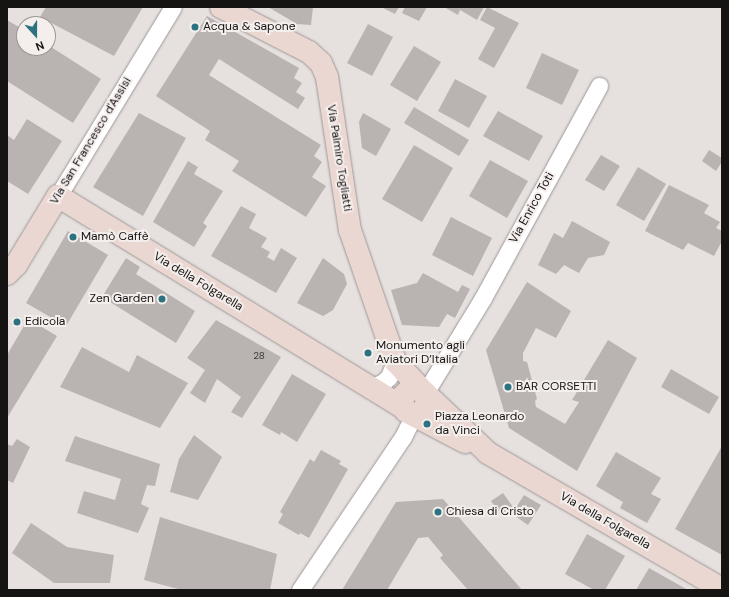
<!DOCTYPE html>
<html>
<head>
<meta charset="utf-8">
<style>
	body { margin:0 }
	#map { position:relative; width:729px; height:597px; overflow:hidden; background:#e6e1df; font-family:"DM Sans",sans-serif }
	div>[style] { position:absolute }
	.building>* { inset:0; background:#b9b3b2 }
	.roads { filter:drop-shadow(0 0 1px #9d9796) drop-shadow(0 0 1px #9d9796) }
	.street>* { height:17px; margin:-8.5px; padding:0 8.5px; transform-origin:8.5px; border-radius:8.5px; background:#fff }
	.secondary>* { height:22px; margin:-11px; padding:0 11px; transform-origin:11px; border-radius:11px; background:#ebd7d1 }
	.dots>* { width:11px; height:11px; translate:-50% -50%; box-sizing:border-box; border:2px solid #f4eeec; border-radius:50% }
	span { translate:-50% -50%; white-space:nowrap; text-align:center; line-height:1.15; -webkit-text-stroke:4px #f4eeec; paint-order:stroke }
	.number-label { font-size:10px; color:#3e3c3b }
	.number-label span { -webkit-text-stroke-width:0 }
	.poi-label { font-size:12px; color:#151413 }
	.left { translate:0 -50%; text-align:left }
	.right { translate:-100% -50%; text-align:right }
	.street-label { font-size:12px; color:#151413 }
	.frame { position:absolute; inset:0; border:8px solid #151413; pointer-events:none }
	.north { position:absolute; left:16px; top:16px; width:40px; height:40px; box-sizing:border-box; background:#f4eeec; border:1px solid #9b9795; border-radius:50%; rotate:159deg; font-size:11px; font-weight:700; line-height:16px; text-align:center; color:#151413 }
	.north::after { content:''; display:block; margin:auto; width:14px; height:18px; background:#2d7281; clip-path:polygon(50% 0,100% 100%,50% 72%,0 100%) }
</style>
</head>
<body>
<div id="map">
	<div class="building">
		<i style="clip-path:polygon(46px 7px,143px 7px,114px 56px,40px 17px)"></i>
		<i style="clip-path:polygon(268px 7px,313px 7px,311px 25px,297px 24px)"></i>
		<i style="clip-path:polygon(381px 7px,399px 7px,395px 14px)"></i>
		<i style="clip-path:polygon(405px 7px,427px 7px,419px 21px,402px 13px)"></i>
		<i style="clip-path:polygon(444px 7px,484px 7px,477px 20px,460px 10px,458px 15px)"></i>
		<i style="clip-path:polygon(487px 7px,519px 23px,494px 68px,478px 59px,495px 28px,480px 20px)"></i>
		<i style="clip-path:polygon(207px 16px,299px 68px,294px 78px,302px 83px,296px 92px,305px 98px,298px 109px,219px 59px,209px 75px,321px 145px,314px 156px,322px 162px,312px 177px,326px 186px,306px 217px,232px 171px,239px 161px,205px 140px,210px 131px,156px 96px)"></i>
		<i style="clip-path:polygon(7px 20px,24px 30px,24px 48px,48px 48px,48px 45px,101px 79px,73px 123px,7px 81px)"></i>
		<i style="clip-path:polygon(368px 24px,393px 37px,372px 76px,347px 63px)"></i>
		<i style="clip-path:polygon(414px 46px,441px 62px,417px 101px,390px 85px)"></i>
		<i style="clip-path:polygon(542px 53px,579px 70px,562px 105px,526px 88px)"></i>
		<i style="clip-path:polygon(455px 79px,487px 96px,469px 128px,438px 111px)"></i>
		<i style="clip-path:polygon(414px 107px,469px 140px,459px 156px,404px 123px)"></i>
		<i style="clip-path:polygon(498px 111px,543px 136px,529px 161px,483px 136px)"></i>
		<i style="clip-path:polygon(139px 113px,186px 138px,143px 216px,93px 187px)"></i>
		<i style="clip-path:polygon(363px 113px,391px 129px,376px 156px,362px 148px,359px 122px)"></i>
		<i style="clip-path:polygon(27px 119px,62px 141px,28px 194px,7px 181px,7px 135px,14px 140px)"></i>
		<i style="clip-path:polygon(414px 145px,453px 168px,422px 222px,382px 199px)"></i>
		<i style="clip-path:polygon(709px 150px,722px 158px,722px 162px,716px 171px,702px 161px)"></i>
		<i style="clip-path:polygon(601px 155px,620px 166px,604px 191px,585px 180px)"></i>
		<i style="clip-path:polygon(490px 160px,528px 181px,507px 218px,469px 196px)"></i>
		<i style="clip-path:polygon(188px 161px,198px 167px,194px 174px,223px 191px,203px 223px,207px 226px,194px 247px,153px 222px)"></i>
		<i style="clip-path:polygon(638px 167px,666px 184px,644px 221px,616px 205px)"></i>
		<i style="clip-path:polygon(669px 185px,709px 205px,704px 213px,720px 222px,716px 228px,722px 231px,722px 241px,714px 256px,688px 243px,683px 250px,645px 231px)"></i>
		<i style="clip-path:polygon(241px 206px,256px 214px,249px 228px,267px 238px,261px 247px,270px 252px,267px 257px,274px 261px,281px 248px,297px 258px,276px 293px,211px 256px)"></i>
		<i style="clip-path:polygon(451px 217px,492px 238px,473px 276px,432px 255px)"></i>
		<i style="clip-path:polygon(572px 221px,610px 242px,604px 255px,588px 258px,579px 273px,564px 265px,556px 274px,538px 265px,554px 233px,563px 238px)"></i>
		<i style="clip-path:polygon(68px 231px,108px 255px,66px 326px,26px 303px)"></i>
		<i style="clip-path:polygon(126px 258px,140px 267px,136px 274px,195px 311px,176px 343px,102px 297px)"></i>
		<i style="clip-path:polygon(323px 258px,344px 274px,347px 284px,333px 310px,323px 316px,297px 303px)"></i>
		<i style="clip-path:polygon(423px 273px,458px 292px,462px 285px,470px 289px,455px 318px,447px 314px,439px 327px,402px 325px,391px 290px,417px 283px)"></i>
		<i style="clip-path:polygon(527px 282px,571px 311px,556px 338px,536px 328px,523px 353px,523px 361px,527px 362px,537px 399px,535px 401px,536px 407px,565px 424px,579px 402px,572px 400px,608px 340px,637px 358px,577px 471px,509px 428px,486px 350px)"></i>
		<i style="clip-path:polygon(16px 316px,23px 320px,18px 328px,11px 324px)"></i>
		<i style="clip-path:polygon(28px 319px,57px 336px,7px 418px,7px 355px)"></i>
		<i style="clip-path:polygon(216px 320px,281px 357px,242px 418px,231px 412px,241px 397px,217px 379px,205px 403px,190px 393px,205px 370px,187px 358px)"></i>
		<i style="clip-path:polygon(82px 347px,129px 372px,137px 355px,188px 383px,160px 428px,60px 387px)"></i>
		<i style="clip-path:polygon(671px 369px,719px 397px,709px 414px,661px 387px)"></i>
		<i style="clip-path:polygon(292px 374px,326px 394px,297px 442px,281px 432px,280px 435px,262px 425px)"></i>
		<i style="clip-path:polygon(194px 435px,222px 457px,198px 500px,170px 492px,179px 459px)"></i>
		<i style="clip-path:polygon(75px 436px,160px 464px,155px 486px,147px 485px,141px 504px,149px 508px,138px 533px,77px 513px,84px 491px,115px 500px,121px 479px,65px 461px)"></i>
		<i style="clip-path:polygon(17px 439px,30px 447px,13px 483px,7px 480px,7px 444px,12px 446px)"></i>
		<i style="clip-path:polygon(722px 446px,722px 555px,675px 529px)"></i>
		<i style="clip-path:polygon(321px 450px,341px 461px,339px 464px,348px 469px,309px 538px,300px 533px,299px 535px,278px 523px,283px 514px,280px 512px,310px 459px,314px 462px)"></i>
		<i style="clip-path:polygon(616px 452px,661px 478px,651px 494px,661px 499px,647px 523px,620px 508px,623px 502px,596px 486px)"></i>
		<i style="clip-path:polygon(503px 493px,513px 507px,501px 515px,491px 501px)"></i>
		<i style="clip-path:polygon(524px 495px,541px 505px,528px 525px,512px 514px)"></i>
		<i style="clip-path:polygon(443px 499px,522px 590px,468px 590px,440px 558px,443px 555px,428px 537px,418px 538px,387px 590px,342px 590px,396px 502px)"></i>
		<i style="clip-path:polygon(160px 517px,277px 554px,270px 590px,182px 590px,144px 580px)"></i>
		<i style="clip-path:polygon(31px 523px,67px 547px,114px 555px,110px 583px,54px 583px,12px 553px)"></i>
		<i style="clip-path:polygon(587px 534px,625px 556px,605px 590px,594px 590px,565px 574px)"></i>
		<i style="clip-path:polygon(649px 568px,688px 590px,636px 590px)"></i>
	</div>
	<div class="roads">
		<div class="street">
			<i style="left:58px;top:196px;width:221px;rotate:-58.7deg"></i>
			<i style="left:371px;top:387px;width:12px;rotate:-20deg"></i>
			<i style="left:382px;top:383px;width:9px;rotate:-41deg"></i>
			<i style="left:389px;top:377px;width:17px;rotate:-69deg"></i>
			<i style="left:425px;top:393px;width:111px;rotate:-58.6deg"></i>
			<i style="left:483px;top:298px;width:242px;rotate:-61.3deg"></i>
			<i style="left:300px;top:590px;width:184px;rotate:-56.1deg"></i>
			<i style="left:403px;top:437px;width:25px;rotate:-64deg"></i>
		</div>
		<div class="secondary">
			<i style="left:221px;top:7px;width:99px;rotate:27.1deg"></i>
			<i style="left:309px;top:52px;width:16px;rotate:43deg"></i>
			<i style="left:321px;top:63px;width:15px;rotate:67deg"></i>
			<i style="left:327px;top:77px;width:155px;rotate:81.5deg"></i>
			<i style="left:350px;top:230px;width:139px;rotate:71deg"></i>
			<i style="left:395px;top:361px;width:40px;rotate:47deg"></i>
			<i style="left:7px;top:274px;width:13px;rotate:-45deg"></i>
			<i style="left:16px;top:265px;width:81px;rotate:-58.7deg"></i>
			<i style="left:58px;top:196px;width:406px;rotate:31.5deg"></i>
			<i style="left:425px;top:393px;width:87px;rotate:43.6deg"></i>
			<i style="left:488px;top:453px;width:271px;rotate:30.2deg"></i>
			<i style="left:414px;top:414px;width:8px;rotate:-14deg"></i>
			<i style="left:422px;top:412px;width:13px;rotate:-61deg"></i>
			<i style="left:428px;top:401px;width:9px;rotate:-111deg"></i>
			<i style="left:425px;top:393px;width:13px;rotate:-157deg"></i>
			<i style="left:413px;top:388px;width:4px;rotate:153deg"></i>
			<i style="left:409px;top:390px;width:8px;rotate:135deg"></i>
			<i style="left:403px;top:396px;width:8px;rotate:97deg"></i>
			<i style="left:402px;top:404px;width:8px;rotate:60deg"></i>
			<i style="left:406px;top:411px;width:67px;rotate:27.7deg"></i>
		</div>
	</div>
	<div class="dots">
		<i style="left:195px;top:27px;background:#2d7281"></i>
		<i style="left:73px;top:237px;background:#2d7281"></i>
		<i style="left:162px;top:299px;background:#2d7281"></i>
		<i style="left:17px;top:322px;background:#2d7281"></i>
		<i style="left:368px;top:353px;background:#2d7281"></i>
		<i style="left:508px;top:387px;background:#2d7281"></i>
		<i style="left:427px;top:424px;background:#2d7281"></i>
		<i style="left:438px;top:512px;background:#2d7281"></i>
	</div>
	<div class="number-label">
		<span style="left:259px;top:356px">28</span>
	</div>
	<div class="poi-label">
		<span class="left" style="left:203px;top:27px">Acqua &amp; Sapone</span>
		<span class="left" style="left:81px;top:237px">Mamò Caffè</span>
		<span class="right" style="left:154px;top:299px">Zen Garden</span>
		<span class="left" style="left:25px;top:322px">Edicola</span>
		<span class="left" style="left:376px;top:353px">Monumento agli<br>Aviatori D’Italia</span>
		<span class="left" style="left:516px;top:387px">BAR CORSETTI</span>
		<span class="left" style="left:435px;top:424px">Piazza Leonardo<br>da Vinci</span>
		<span class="left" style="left:446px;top:512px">Chiesa di Cristo</span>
	</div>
	<div class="street-label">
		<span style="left:91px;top:141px;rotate:-59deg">Via San Francesco d'Assisi</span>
		<span style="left:339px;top:158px;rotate:81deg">Via Palmiro Togliatti</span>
		<span style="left:532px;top:208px;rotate:-61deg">Via Enrico Toti</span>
		<span style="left:198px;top:282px;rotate:31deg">Via della Folgarella</span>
		<span style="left:605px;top:521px;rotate:30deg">Via della Folgarella</span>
	</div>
	<div class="frame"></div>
	<div class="north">N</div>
</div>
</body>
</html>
